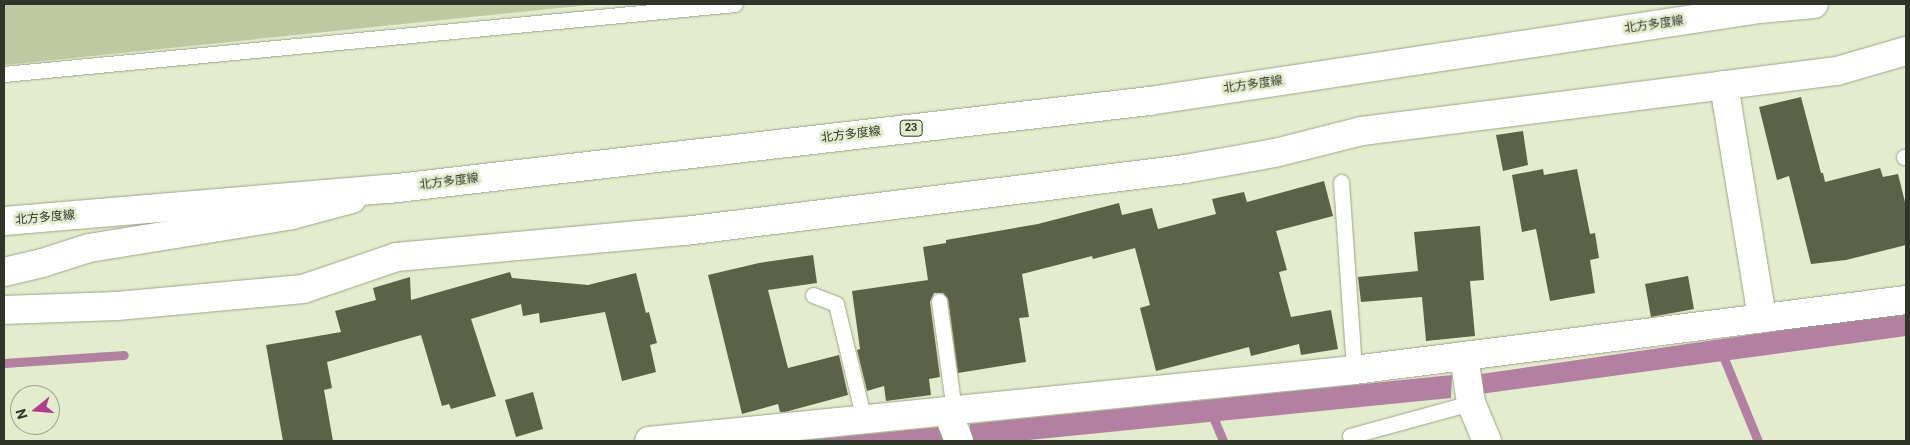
<!DOCTYPE html>
<html>
<head>
<meta charset="utf-8">
<style>
	body { margin:0 }
	#map { position:relative; width:1910px; height:445px; overflow:hidden; background:#e4ecce; font-family:Roboto,"Noto Sans JP",sans-serif }
	div>[style] { position:absolute }
	.green>* { inset:0; background:#bec8a1 }
	.water>* { inset:0; background:#b280a0 }
	.stream>* { height:9px; margin:-4.5px; padding:0 4.5px; transform-origin:4.5px; border-radius:4.5px; background:#b280a0 }
	.building>* { inset:0; background:#5c6248 }
	.roads { filter:drop-shadow(0 0 1px #9da488) drop-shadow(0 0 1px #9da488) }
	.service>* { height:15px; margin:-7.5px; padding:0 7.5px; transform-origin:7.5px; border-radius:7.5px; background:#fff }
	.minor>* { height:28px; margin:-14px; padding:0 14px; transform-origin:14px; border-radius:14px; background:#fff }
	.primary>* { height:28px; margin:-14px; padding:0 14px; transform-origin:14px; border-radius:14px; background:#fff }
	span { translate:-50% -50%; white-space:nowrap; text-align:center; line-height:1.15; -webkit-text-stroke:5px #e4ecce; paint-order:stroke }
	.shield-label span { padding:1px 4px; background:#e4ecce; border:1px solid; border-radius:4px; -webkit-text-stroke-width:0 }
	.shield-label { font-size:11px; color:#313428; font-weight:700 }
	.street-label { font-size:12px; color:#313428 }
	.frame { position:absolute; inset:0; border:5px solid #313428; pointer-events:none }
	.north { position:absolute; left:10px; top:385px; width:50px; height:50px; box-sizing:border-box; background:#e4ecce; border:1px solid #9ca28c; border-radius:50%; rotate:253deg; font-size:14px; font-weight:700; line-height:20px; text-align:center; color:#313428 }
	.north::after { content:''; display:block; margin:auto; width:18px; height:22px; background:#b33c91; clip-path:polygon(50% 0,100% 100%,50% 72%,0 100%) }
</style>
</head>
<body>
<div id="map">
	<div class="green">
		<i style="clip-path:polygon(4px 4px,599px 4px,4px 65px)"></i>
	</div>
	<div class="water">
		<i style="clip-path:polygon(1906px 312px,1906px 336px,1480px 394px,1481px 374px)"></i>
		<i style="clip-path:polygon(1452px 375px,1451px 398px,1019px 441px,969px 441px,970px 424px)"></i>
		<i style="clip-path:polygon(940px 427px,945px 441px,797px 441px)"></i>
	</div>
	<div class="stream">
		<i style="left:1721px;top:351px;width:97px;rotate:67.7deg"></i>
		<i style="left:4px;top:363px;width:120px;rotate:-3.8deg"></i>
		<i style="left:1210px;top:410px;width:34px;rotate:67deg"></i>
	</div>
	<div class="building">
		<i style="clip-path:polygon(1801px 97px,1821px 173px,1823px 173px,1825px 182px,1880px 168px,1883px 177px,1898px 174px,1906px 206px,1906px 245px,1846px 260px,1811px 264px,1789px 176px,1777px 180px,1759px 107px)"></i>
		<i style="clip-path:polygon(1523px 131px,1528px 165px,1503px 171px,1496px 135px)"></i>
		<i style="clip-path:polygon(1543px 169px,1544px 175px,1577px 169px,1590px 234px,1595px 233px,1599px 258px,1590px 260px,1595px 293px,1550px 301px,1536px 229px,1522px 232px,1512px 175px)"></i>
		<i style="clip-path:polygon(1324px 181px,1333px 216px,1276px 231px,1287px 270px,1279px 272px,1291px 317px,1331px 310px,1338px 349px,1301px 355px,1299px 344px,1251px 356px,1249px 347px,1156px 371px,1140px 308px,1150px 305px,1135px 248px,1093px 259px,1092px 256px,1022px 274px,1029px 317px,1019px 318px,1026px 362px,958px 373px,948px 299px,943px 293px,934px 293px,930px 302px,940px 377px,929px 379px,931px 395px,886px 401px,884px 386px,867px 391px,857px 350px,860px 349px,852px 291px,928px 280px,923px 247px,946px 243px,946px 240px,1038px 224px,1119px 203px,1122px 215px,1152px 208px,1158px 229px,1216px 214px,1212px 199px,1244px 192px,1247px 202px)"></i>
		<i style="clip-path:polygon(1480px 226px,1484px 280px,1470px 281px,1475px 336px,1426px 341px,1422px 297px,1361px 302px,1358px 277px,1418px 271px,1414px 232px)"></i>
		<i style="clip-path:polygon(813px 255px,817px 283px,768px 290px,788px 368px,839px 355px,848px 395px,785px 412px,780px 412px,778px 404px,742px 414px,708px 275px,759px 263px)"></i>
		<i style="clip-path:polygon(510px 272px,512px 278px,588px 285px,636px 273px,646px 313px,649px 312px,657px 343px,650px 345px,656px 372px,622px 381px,605px 312px,540px 323px,539px 313px,523px 316px,521px 304px,471px 319px,496px 396px,451px 409px,449px 404px,442px 406px,421px 335px,327px 362px,332px 388px,324px 390px,333px 441px,283px 441px,266px 345px,341px 332px,335px 311px,376px 300px,373px 288px,410px 277px,411px 300px)"></i>
		<i style="clip-path:polygon(1688px 276px,1694px 309px,1651px 317px,1645px 284px)"></i>
		<i style="clip-path:polygon(533px 392px,543px 429px,516px 437px,505px 400px)"></i>
	</div>
	<div class="roads">
		<div class="service">
			<i style="left:4px;top:74px;width:734px;rotate:-5.47deg"></i>
			<i style="left:1904px;top:157px;width:2px"></i>
			<i style="left:1341px;top:182px;width:188px;rotate:86deg"></i>
			<i style="left:813px;top:295px;width:25px;rotate:21deg"></i>
			<i style="left:836px;top:304px;width:119px;rotate:76.4deg"></i>
			<i style="left:939px;top:301px;width:111px;rotate:82.2deg"></i>
			<i style="left:1350px;top:436px;width:125px;rotate:-15.3deg"></i>
		</div>
		<div class="minor">
			<i style="left:1724px;top:85px;width:236px;rotate:80.7deg"></i>
			<i style="left:4px;top:272px;width:39px;rotate:-13deg"></i>
			<i style="left:42px;top:263px;width:49px;rotate:-17.7deg"></i>
			<i style="left:89px;top:248px;width:206px;rotate:-9.2deg"></i>
			<i style="left:292px;top:215px;width:62px;rotate:-14.9deg"></i>
			<i style="left:4px;top:310px;width:113px;rotate:-2deg"></i>
			<i style="left:117px;top:306px;width:187px;rotate:-5.2deg"></i>
			<i style="left:303px;top:289px;width:99px;rotate:-18.8deg"></i>
			<i style="left:397px;top:257px;width:289px;rotate:-5.2deg"></i>
			<i style="left:685px;top:231px;width:504px;rotate:-7.07deg"></i>
			<i style="left:1185px;top:169px;width:91px;rotate:-10.1deg"></i>
			<i style="left:1275px;top:153px;width:90px;rotate:-14.2deg"></i>
			<i style="left:1362px;top:131px;width:479px;rotate:-7.2deg"></i>
			<i style="left:1837px;top:71px;width:72px;rotate:-16.2deg"></i>
			<i style="left:1464px;top:356px;width:48px;rotate:81.5deg"></i>
			<i style="left:1471px;top:403px;width:41px;rotate:67.2deg"></i>
			<i style="left:947px;top:411px;width:32px;rotate:68deg"></i>
			<i style="left:649px;top:441px;width:709px;rotate:-5.75deg"></i>
			<i style="left:1354px;top:370px;width:556px;rotate:-7.23deg"></i>
		</div>
		<div class="primary">
			<i style="left:4px;top:221px;width:386px;rotate:-4.8deg"></i>
			<i style="left:389px;top:189px;width:765px;rotate:-6.6deg"></i>
			<i style="left:1149px;top:101px;width:618px;rotate:-8.56deg"></i>
			<i style="left:1760px;top:9px;width:54px;rotate:-5.3deg"></i>
		</div>
	</div>
	<div class="shield-label">
		<span style="left:911px;top:128px">23</span>
	</div>
	<div class="street-label">
		<span style="left:1654px;top:25px;rotate:-8deg">北方多度線</span>
		<span style="left:1253px;top:85px;rotate:-8deg">北方多度線</span>
		<span style="left:851px;top:135px;rotate:-7deg">北方多度線</span>
		<span style="left:449px;top:182px;rotate:-7deg">北方多度線</span>
		<span style="left:45px;top:218px;rotate:-5deg">北方多度線</span>
	</div>
	<div class="frame"></div>
	<div class="north">N</div>
</div>
</body>
</html>
